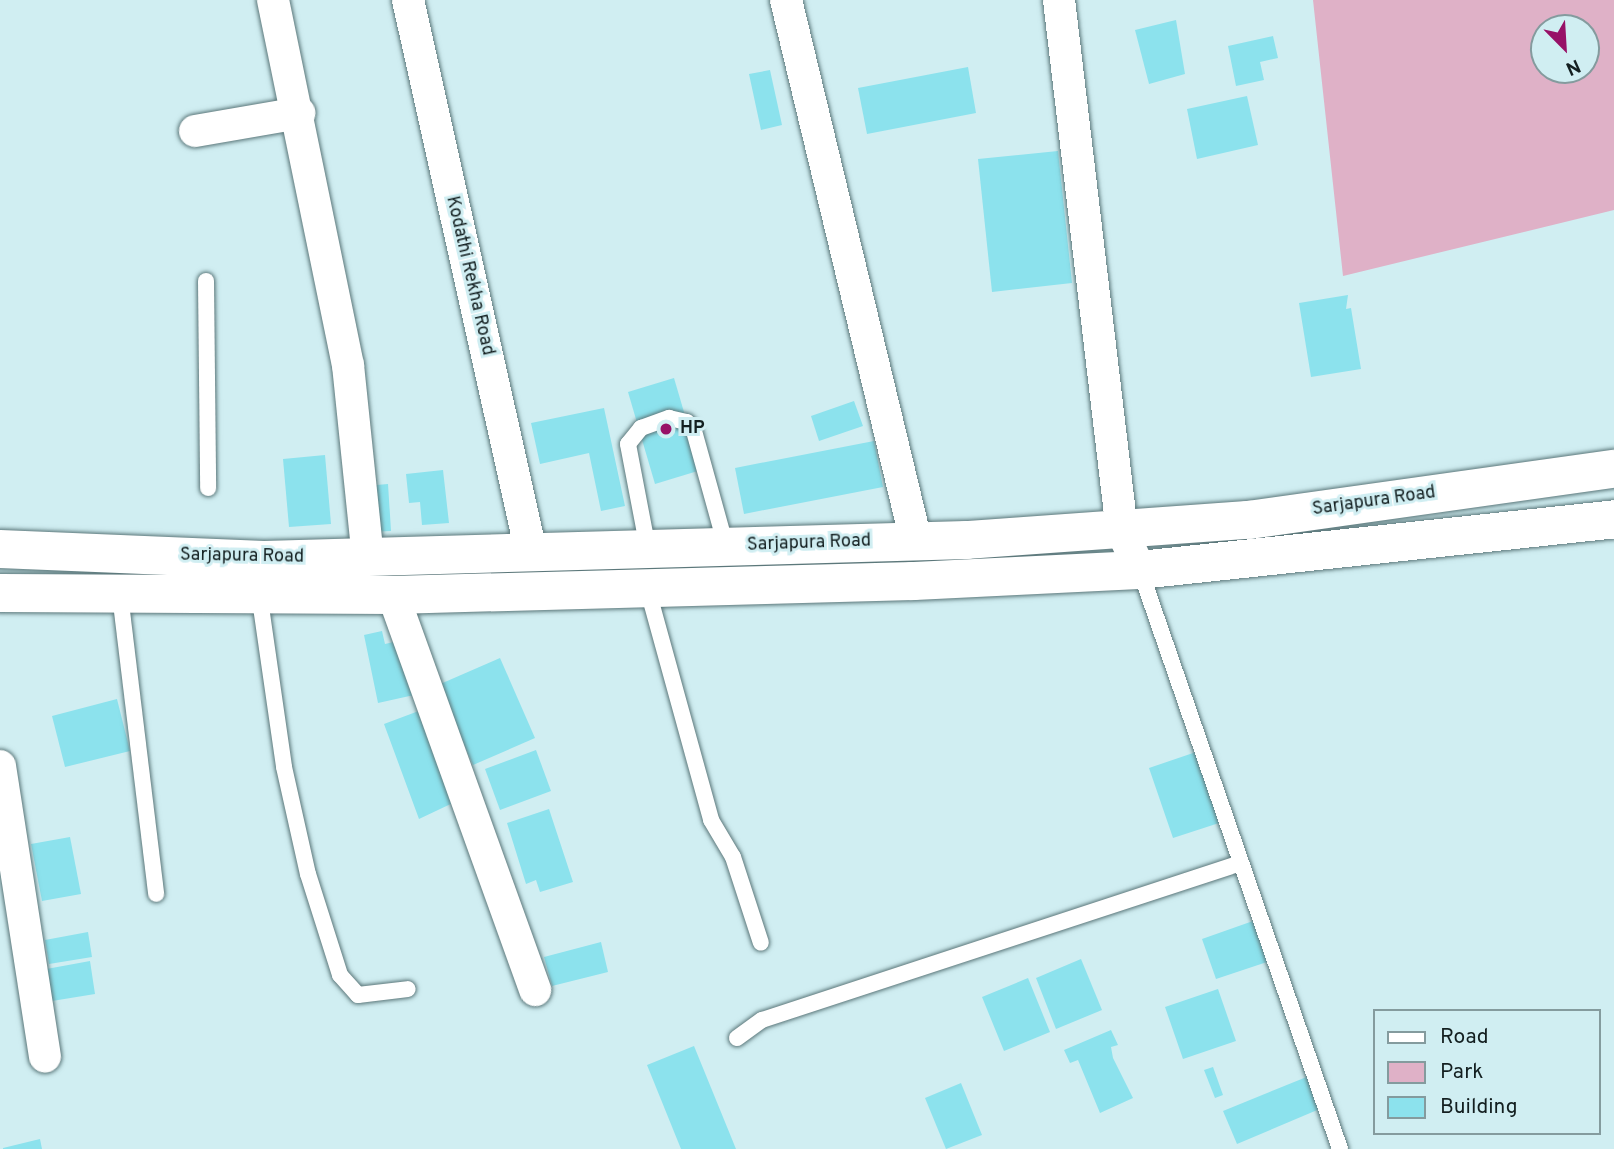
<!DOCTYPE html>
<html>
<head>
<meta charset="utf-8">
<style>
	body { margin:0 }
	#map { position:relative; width:1614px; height:1149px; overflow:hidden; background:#d0eef2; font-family:Overpass,sans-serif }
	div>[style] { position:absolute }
	.green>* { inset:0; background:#dfb1c7 }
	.building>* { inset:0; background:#8ce2ed }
	.roads { filter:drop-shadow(0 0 2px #5b777a) drop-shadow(0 0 2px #5b777a) }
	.service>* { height:16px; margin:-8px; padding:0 8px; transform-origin:8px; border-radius:8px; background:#fff }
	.minor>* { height:32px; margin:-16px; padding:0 16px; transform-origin:16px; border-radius:16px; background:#fff }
	.primary>* { height:38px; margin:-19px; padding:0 19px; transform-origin:19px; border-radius:19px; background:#fff }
	.dots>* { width:19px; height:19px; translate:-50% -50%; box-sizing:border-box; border:4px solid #d0eef2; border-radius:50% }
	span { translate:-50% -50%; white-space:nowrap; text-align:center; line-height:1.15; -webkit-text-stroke:6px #d0eef2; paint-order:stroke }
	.street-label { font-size:18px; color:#131f20 }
	.poi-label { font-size:18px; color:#131f20; font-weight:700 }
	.left { translate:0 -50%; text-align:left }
	.legend { position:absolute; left:1373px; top:1009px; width:228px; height:126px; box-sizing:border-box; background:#d0eef2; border:2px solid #849b9e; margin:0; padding:9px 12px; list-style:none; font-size:21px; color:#131f20 }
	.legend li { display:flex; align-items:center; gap:14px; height:35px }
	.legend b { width:35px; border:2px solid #849b9e }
	.north { position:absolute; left:1530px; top:14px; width:70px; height:70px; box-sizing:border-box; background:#d0eef2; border:2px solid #849b9e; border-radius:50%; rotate:156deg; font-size:19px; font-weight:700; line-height:28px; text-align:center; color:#131f20 }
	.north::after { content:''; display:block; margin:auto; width:24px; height:32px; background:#971167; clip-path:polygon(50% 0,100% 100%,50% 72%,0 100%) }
</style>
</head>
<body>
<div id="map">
	<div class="green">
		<i style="clip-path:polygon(evenodd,1313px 0,1614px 0,1614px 210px,1343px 276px,1313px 0,1544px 28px,1586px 28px,1586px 70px,1544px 70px,1544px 28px)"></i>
	</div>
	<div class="building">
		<i style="clip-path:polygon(1176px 20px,1185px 74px,1149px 84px,1135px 30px)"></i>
		<i style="clip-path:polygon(1273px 36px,1278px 58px,1260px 62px,1264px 80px,1236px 86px,1228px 46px)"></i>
		<i style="clip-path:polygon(968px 67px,976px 113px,867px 134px,858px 88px)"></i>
		<i style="clip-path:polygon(770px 70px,782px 125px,761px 130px,749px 74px)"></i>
		<i style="clip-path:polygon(1247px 96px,1258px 145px,1197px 159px,1187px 109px)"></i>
		<i style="clip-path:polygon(1058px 151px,1072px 283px,992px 292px,978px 159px)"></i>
		<i style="clip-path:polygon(1348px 295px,1346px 309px,1351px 308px,1361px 369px,1311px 377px,1299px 303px)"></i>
		<i style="clip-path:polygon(674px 378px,701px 470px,655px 484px,628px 392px)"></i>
		<i style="clip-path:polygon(854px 401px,863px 426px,819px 441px,811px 416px)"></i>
		<i style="clip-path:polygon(604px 408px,625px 506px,601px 511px,589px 453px,540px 464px,531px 423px)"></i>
		<i style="clip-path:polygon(874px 441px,883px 487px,744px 514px,735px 468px)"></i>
		<i style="clip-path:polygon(325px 455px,331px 524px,289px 527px,283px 459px)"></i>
		<i style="clip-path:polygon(443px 470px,449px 523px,422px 525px,420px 502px,409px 503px,406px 474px)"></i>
		<i style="clip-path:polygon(388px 484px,391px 531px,368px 532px,365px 486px)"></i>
		<i style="clip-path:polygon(382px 631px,385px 644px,402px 640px,414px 695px,378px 703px,364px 635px)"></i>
		<i style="clip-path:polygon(500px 658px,535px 738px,473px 765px,438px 685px)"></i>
		<i style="clip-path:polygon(117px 699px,130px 751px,65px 767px,52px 716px)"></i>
		<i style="clip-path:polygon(424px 709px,432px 733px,426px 735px,457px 801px,419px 819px,384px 724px)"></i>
		<i style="clip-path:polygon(536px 750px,551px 791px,500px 810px,485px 769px)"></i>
		<i style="clip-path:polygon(1196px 752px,1219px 823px,1173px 838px,1149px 768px)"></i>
		<i style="clip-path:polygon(549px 809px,573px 882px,540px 892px,536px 880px,526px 884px,507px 823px)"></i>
		<i style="clip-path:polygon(70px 837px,81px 894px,42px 901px,31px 844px)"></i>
		<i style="clip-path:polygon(1253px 921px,1267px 962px,1216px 979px,1202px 939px)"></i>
		<i style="clip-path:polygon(88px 932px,92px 957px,49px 964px,45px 940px)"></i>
		<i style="clip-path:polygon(601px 942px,608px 972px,552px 986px,544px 957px)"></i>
		<i style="clip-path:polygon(1081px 959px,1102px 1010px,1056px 1029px,1036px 978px)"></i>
		<i style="clip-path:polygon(90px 961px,95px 994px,46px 1002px,41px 970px)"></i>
		<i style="clip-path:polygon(1028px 978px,1050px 1032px,1004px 1051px,982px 997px)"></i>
		<i style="clip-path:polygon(1218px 989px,1236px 1041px,1183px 1059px,1165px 1007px)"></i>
		<i style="clip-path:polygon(1111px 1030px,1118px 1045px,1111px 1047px,1113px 1058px,1133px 1098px,1100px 1113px,1078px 1060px,1070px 1063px,1064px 1050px)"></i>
		<i style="clip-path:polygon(694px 1046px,736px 1149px,681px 1149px,647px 1065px)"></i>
		<i style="clip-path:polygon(1213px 1067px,1223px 1095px,1215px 1098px,1204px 1070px)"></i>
		<i style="clip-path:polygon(1309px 1076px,1322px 1108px,1237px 1144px,1223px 1111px)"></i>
		<i style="clip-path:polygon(961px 1083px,982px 1135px,946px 1149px,925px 1098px)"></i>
		<i style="clip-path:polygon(40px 1139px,42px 1149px,3px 1149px,3px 1148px)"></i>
	</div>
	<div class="roads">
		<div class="service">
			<i style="left:206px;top:281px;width:207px;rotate:89.4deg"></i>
			<i style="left:648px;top:549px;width:107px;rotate:-100.8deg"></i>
			<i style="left:628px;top:444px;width:21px;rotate:-51deg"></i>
			<i style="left:641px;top:428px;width:30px;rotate:-20deg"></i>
			<i style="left:669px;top:418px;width:18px;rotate:13deg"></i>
			<i style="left:687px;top:422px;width:11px;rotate:52deg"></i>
			<i style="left:694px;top:431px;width:119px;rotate:74.5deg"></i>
			<i style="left:1140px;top:570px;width:613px;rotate:70.94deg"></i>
			<i style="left:647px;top:587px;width:242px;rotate:74.6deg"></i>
			<i style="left:711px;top:820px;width:43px;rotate:59.3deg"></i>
			<i style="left:733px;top:857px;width:90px;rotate:72deg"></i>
			<i style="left:259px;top:593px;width:176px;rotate:81.8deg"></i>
			<i style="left:284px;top:767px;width:110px;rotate:77.4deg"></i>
			<i style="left:308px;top:874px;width:106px;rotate:72.4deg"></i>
			<i style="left:340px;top:975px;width:27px;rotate:48deg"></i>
			<i style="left:358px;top:995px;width:50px;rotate:-6.8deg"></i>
			<i style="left:120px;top:595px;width:301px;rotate:83.1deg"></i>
			<i style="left:737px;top:1038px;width:31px;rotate:-36deg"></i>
			<i style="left:762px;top:1020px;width:504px;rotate:-18.15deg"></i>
		</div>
		<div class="minor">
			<i style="left:273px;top:0;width:373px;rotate:78.4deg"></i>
			<i style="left:348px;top:365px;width:193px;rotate:84.1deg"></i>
			<i style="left:408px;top:0;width:566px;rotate:77.44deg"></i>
			<i style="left:786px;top:0;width:556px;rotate:76.49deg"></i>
			<i style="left:1059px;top:0;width:535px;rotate:83.23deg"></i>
			<i style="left:1122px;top:531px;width:43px;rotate:65.2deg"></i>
			<i style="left:195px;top:131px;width:106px;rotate:-9.8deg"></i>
			<i style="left:393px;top:595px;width:420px;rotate:70.2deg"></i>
			<i style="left:0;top:766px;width:294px;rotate:81.2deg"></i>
		</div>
		<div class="primary">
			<i style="left:0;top:549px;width:264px;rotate:2.4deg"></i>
			<i style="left:264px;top:560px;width:703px;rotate:-1.63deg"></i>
			<i style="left:967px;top:540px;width:283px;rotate:-4.1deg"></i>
			<i style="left:1249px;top:520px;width:369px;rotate:-8deg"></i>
			<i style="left:0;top:593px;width:393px;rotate:0.3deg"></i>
			<i style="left:393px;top:595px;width:520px;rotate:-1.54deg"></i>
			<i style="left:913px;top:581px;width:227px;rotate:-2.8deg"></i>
			<i style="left:1140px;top:570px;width:477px;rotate:-6.1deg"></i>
		</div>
	</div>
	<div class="dots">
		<i style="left:666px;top:429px;background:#971167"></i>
	</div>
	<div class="street-label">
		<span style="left:469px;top:276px;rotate:77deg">Kodathi Rekha Road</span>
		<span style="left:1374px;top:502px;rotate:-8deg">Sarjapura Road</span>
		<span style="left:809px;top:544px;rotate:-2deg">Sarjapura Road</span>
		<span style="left:242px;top:557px;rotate:1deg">Sarjapura Road</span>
	</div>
	<div class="poi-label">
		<span class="left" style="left:680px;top:429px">HP</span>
	</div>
	<ul class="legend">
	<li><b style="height:9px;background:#fff"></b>Road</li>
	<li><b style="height:19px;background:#dfb1c7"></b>Park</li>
	<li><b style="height:19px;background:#8ce2ed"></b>Building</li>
	</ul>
	<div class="north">N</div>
</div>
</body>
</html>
